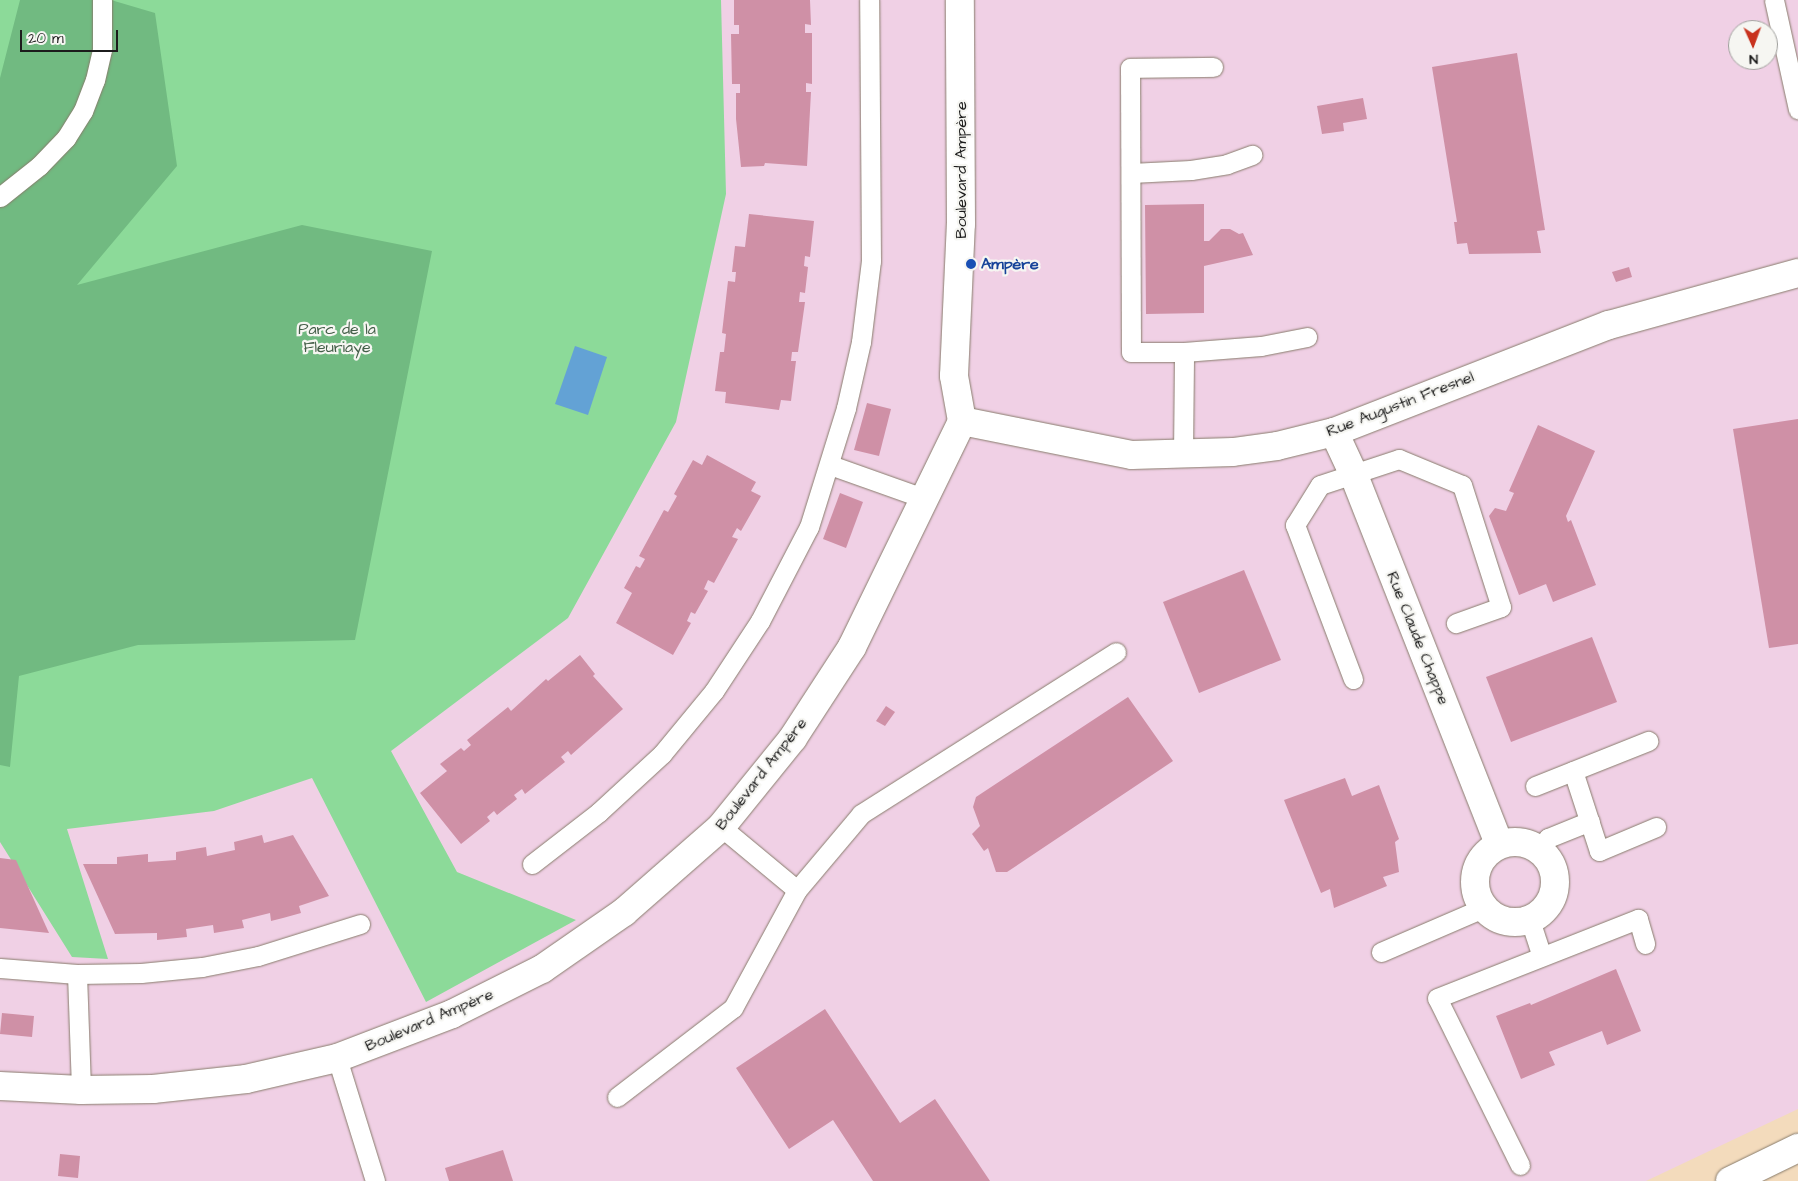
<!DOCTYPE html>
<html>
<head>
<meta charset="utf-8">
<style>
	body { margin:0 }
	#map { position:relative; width:1798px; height:1181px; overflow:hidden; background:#f3dbbc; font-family:"Architects Daughter",sans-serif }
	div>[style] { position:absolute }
	.built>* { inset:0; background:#f0d0e5 }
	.green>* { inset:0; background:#8cda99 }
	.forest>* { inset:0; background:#71ba81 }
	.water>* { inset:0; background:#63a2d5 }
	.building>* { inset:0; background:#cf90a6 }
	.roads { filter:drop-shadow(0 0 1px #887c6c) drop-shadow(0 0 1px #887c6c) }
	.lane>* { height:19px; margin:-9.5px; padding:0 9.5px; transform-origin:9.5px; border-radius:9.5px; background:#fff }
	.street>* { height:28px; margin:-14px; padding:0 14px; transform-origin:14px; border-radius:14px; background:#fff }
	.street>.ring { margin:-14px; padding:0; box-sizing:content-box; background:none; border:28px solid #fff; border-radius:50% }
	.dots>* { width:14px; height:14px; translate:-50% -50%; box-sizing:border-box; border:2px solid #f6f6f2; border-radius:50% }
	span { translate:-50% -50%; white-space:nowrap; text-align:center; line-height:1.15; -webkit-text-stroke:4.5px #f6f6f2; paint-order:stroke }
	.street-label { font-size:16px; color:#1c1c1c }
	.transit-label { font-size:16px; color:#164399; font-weight:700 }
	.left { translate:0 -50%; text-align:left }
	.park-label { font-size:16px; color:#435e48 }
	.north { position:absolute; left:1728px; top:20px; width:50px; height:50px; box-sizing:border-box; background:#f6f6f2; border:1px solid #9f9f9c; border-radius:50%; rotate:178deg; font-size:14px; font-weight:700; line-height:20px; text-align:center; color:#1c1c1c }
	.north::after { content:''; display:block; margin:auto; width:18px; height:22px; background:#c8321e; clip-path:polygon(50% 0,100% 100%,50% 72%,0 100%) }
	.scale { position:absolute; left:20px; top:30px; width:98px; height:22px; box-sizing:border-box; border:2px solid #1c1c1c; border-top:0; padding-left:6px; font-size:15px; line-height:18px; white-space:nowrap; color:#1c1c1c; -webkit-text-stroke:4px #f6f6f2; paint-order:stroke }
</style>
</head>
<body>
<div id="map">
	<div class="built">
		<i style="clip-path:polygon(evenodd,0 0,1798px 0,1798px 1109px,1646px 1181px,0 1181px,0 0,1738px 30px,1768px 30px,1768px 60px,1738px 60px,1738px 30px)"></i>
	</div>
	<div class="green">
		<i style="clip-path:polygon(0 0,721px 0,726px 194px,676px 422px,568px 618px,391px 751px,457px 872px,576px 920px,426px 1002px,312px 778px,214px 811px,67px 829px,108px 959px,72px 957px,0 842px)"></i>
	</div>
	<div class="forest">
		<i style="clip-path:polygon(20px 0,111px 0,155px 13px,177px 166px,77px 285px,302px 225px,432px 251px,355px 640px,138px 645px,19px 676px,10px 767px,0 765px,0 78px)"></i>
	</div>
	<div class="water">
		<i style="clip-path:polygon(575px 346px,607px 357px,588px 415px,555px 404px)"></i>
	</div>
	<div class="building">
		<i style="clip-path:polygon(734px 0,810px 0,811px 25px,805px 24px,805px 33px,812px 33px,812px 84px,806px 83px,806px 92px,811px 92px,807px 166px,765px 163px,764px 166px,741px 167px,736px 119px,736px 93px,740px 93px,740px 84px,732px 84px,731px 34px,739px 34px,739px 25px,734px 25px)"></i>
		<i style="clip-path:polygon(1517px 53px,1545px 230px,1537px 231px,1541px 253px,1469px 254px,1467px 243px,1457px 244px,1454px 222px,1457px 222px,1432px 67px)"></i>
		<i style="clip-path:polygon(1363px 98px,1367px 119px,1343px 123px,1344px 131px,1322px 134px,1317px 106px)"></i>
		<i style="clip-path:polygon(1204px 204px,1204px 241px,1209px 241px,1221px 229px,1230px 229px,1239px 234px,1243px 233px,1253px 255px,1204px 266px,1204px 313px,1146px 314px,1145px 205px)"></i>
		<i style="clip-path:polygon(749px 214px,814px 221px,810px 257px,805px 256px,804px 266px,808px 267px,805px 293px,800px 292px,799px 302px,805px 302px,798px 352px,792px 352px,791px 361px,796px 361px,791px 401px,781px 400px,779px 410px,725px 403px,726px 392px,715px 391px,720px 352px,724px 352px,726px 334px,722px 333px,728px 281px,735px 282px,736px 272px,732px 272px,735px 246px,745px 247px)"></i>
		<i style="clip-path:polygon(1629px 267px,1632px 277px,1616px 282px,1612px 272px)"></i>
		<i style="clip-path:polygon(867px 403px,891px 409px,879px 456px,854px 450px)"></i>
		<i style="clip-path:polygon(1798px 419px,1798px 644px,1769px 648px,1733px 429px)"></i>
		<i style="clip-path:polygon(1538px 425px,1595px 451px,1566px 516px,1568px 522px,1571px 520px,1596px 585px,1553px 602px,1546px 584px,1519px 595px,1489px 516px,1495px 508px,1506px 511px,1514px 493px,1509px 491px)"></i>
		<i style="clip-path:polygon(707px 455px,756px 482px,751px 491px,761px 496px,741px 531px,737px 528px,732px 537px,738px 539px,714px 583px,708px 580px,704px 589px,708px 591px,695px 614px,691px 612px,687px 621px,691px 623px,673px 655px,616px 623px,632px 593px,624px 588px,636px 566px,640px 568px,645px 559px,639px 556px,664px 510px,668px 512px,677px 496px,674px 494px,693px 460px,702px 465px)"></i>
		<i style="clip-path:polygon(840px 493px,863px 502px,846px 548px,823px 539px)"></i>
		<i style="clip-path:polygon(1244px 570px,1281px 660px,1199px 693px,1163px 602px)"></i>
		<i style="clip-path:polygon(1592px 637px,1617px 702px,1511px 742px,1486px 677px)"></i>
		<i style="clip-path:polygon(580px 655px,595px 674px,593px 676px,623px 709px,571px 755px,568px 751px,561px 757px,565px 762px,525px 794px,522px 789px,514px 795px,517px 799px,497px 815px,494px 811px,487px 817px,490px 821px,461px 844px,420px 793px,447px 771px,440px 764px,461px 748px,464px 751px,471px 745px,467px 740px,508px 707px,511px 711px,546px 679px,548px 681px)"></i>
		<i style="clip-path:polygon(1128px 697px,1173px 761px,1007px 872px,996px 872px,988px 848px,984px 851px,972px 834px,980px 826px,973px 807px,976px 797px)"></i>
		<i style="clip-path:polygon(886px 706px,895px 712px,885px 726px,876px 721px)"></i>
		<i style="clip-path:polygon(1345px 778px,1352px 796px,1379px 785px,1399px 839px,1395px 842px,1399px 872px,1383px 877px,1387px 886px,1334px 908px,1330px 889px,1321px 893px,1284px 800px)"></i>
		<i style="clip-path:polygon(262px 835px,264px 843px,293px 835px,329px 896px,299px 906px,301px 913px,283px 918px,271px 921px,270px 913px,242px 920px,244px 928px,214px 933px,213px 925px,186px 929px,187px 937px,157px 940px,157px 933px,115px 934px,83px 864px,117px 864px,117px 857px,148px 854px,148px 862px,176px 860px,176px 852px,206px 847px,207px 856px,235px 850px,234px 842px)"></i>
		<i style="clip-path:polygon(0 858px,16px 860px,49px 933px,0 928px)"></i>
		<i style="clip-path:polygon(1616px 969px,1641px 1031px,1607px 1045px,1602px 1031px,1549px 1052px,1555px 1065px,1521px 1079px,1496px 1016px,1530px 1003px,1531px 1005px)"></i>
		<i style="clip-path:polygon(825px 1009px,900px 1123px,935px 1099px,990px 1181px,873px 1181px,833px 1120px,789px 1149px,736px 1068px)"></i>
		<i style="clip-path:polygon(2px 1013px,34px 1016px,32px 1037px,0 1034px)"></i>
		<i style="clip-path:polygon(503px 1150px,513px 1181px,449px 1181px,445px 1168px)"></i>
		<i style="clip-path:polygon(60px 1154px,80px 1156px,78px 1178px,58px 1176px)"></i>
	</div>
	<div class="roads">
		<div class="lane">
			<i style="left:1774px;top:0;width:112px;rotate:77.6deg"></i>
			<i style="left:1131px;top:173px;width:60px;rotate:-2.9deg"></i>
			<i style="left:1191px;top:170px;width:36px;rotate:-9deg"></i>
			<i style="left:1227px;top:164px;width:27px;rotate:-20deg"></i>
			<i style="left:0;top:197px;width:50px;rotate:-38.5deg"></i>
			<i style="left:39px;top:166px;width:39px;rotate:-46deg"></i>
			<i style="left:66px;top:138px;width:32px;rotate:-58deg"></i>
			<i style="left:83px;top:111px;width:33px;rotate:-69deg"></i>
			<i style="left:95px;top:80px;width:32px;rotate:-77deg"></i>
			<i style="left:102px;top:49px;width:49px;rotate:-90deg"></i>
			<i style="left:1184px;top:352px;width:53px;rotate:180deg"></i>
			<i style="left:1131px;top:352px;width:284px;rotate:-90.2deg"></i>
			<i style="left:1130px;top:68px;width:83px;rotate:-0.7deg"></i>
			<i style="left:1183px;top:454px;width:102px;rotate:-89.4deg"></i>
			<i style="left:1184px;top:352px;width:77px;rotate:-4.5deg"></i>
			<i style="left:1261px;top:346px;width:47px;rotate:-11.1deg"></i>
			<i style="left:830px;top:465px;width:99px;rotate:19.5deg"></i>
			<i style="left:1353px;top:679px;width:165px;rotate:-110.6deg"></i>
			<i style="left:1295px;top:525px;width:47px;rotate:-58deg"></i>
			<i style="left:1320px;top:485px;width:83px;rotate:-18.2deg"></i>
			<i style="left:1399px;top:459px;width:68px;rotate:22.4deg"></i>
			<i style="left:1462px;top:485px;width:128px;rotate:72.3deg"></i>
			<i style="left:1501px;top:607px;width:48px;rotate:160.4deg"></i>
			<i style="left:1573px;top:771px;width:84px;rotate:72deg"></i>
			<i style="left:1599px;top:851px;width:62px;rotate:-22.8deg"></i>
			<i style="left:1535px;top:786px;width:122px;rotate:-21.7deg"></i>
			<i style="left:1539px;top:851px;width:16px;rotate:-55deg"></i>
			<i style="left:1548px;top:838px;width:45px;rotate:-22deg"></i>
			<i style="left:532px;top:864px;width:85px;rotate:-37.8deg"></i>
			<i style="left:599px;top:812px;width:86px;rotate:-42.6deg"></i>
			<i style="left:662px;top:754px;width:82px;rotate:-50.5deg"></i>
			<i style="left:714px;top:691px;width:84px;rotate:-56.7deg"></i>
			<i style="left:760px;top:621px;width:106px;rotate:-62.5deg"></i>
			<i style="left:809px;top:527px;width:125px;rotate:-72.7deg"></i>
			<i style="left:846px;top:408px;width:68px;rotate:-77.2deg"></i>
			<i style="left:861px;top:342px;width:82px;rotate:-83deg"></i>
			<i style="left:871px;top:261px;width:261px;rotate:-90.4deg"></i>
			<i style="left:797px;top:890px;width:99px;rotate:-49.9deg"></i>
			<i style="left:861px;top:814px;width:302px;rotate:-32.4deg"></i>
			<i style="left:1530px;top:920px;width:38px;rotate:72deg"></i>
			<i style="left:1381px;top:952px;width:111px;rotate:-23.3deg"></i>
			<i style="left:0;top:968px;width:77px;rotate:4.5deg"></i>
			<i style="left:77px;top:974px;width:64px;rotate:-0.9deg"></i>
			<i style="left:141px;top:973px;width:61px;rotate:-5.6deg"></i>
			<i style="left:202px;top:967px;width:57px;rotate:-11.1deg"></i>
			<i style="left:258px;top:956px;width:107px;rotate:-17.4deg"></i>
			<i style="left:77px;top:974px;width:116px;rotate:88deg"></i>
			<i style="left:337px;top:1058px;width:129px;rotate:72.8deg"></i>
			<i style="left:617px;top:1097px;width:146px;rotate:-37.5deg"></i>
			<i style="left:733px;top:1008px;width:134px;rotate:-61.5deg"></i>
			<i style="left:797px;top:890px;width:99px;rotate:-140.3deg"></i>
			<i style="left:1520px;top:1165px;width:186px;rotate:-116.4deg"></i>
			<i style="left:1437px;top:998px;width:216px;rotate:-21.5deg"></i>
			<i style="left:1638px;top:919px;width:26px;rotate:74deg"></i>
		</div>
		<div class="street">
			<i style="left:962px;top:421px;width:173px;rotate:11.3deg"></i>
			<i style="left:1132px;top:455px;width:101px;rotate:-1.7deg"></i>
			<i style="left:1233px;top:452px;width:44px;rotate:-7.8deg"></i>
			<i style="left:1277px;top:446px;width:59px;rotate:-13.8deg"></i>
			<i style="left:1334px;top:432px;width:295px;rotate:-21.3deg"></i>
			<i style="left:1609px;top:325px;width:196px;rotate:-15.4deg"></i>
			<i style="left:1334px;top:432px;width:45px;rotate:65.1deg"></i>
			<i style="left:1353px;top:473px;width:399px;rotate:68.5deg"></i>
			<i class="ring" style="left:1475px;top:842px;width:52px;height:52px"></i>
			<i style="left:0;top:1086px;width:81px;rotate:2.8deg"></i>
			<i style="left:81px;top:1090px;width:72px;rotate:-0.8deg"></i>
			<i style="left:153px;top:1089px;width:94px;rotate:-6.1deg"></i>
			<i style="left:246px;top:1079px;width:93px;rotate:-13deg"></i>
			<i style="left:337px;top:1058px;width:123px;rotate:-20.9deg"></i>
			<i style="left:452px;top:1014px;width:101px;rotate:-26.6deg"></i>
			<i style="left:542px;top:969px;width:100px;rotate:-34.8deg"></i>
			<i style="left:624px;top:912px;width:129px;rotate:-41.2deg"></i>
			<i style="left:721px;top:827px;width:114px;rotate:-51deg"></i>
			<i style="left:793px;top:738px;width:108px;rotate:-57deg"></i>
			<i style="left:852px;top:647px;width:251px;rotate:-64deg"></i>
			<i style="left:962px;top:421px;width:46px;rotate:-100.1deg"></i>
			<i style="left:954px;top:376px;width:152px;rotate:-87.4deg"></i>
			<i style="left:961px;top:224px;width:224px;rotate:-90.3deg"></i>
			<i style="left:1730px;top:1181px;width:76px;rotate:-25.9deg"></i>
		</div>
	</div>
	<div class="dots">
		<i style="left:971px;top:264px;background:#1a4fb4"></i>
	</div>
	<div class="street-label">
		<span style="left:961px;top:170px;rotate:-90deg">Boulevard Ampère</span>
		<span style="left:1400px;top:404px;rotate:-21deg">Rue Augustin Fresnel</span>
		<span style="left:1418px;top:638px;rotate:68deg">Rue Claude Chappe</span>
		<span style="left:761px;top:774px;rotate:-52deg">Boulevard Ampère</span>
		<span style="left:429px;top:1020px;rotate:-23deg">Boulevard Ampère</span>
	</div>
	<div class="transit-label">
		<span class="left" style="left:981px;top:264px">Ampère</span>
	</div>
	<div class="park-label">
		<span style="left:337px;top:338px">Parc de la<br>Fleuriaye</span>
	</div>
	<div class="north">N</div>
	<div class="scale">20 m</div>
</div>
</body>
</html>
